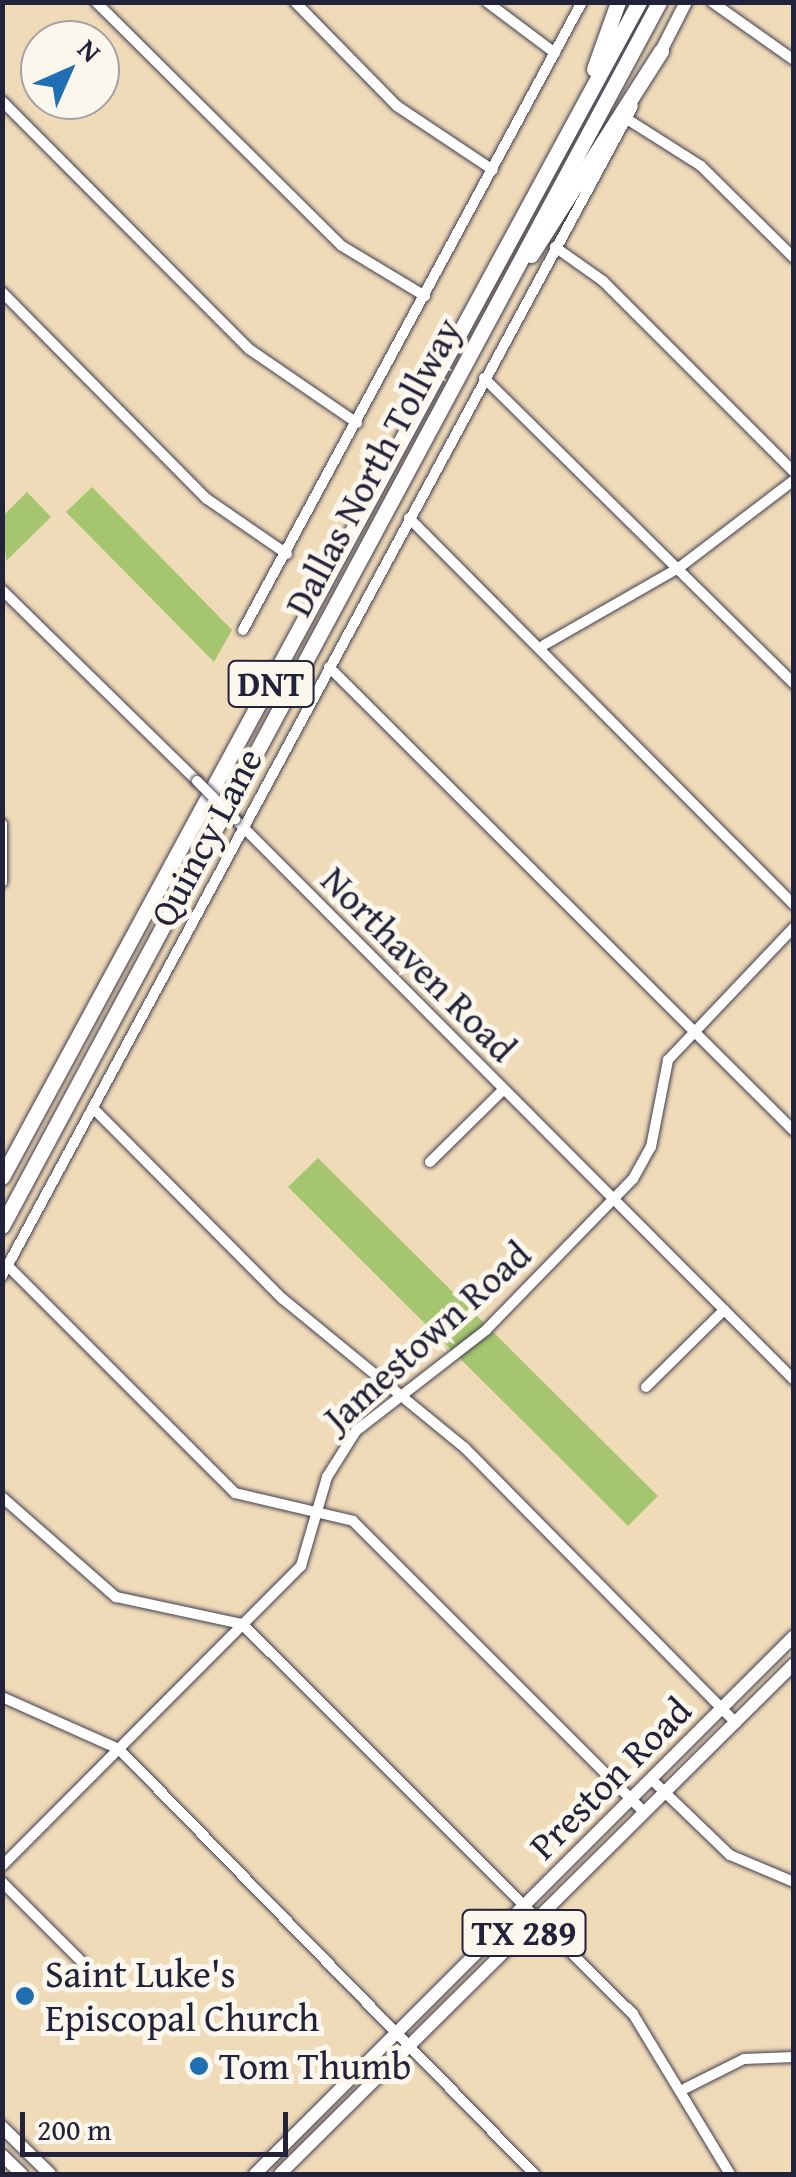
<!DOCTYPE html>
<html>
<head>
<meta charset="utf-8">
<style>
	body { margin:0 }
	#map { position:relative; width:796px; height:2177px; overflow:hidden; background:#f0dbb9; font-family:"Gentium Book Plus",serif }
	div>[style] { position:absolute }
	.green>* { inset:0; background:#a5c66e }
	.roads { filter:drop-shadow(0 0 2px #413e4e) drop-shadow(0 0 2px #413e4e) }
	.minor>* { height:10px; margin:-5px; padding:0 5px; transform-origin:5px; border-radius:5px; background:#fff }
	.major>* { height:12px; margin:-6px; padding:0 6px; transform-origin:6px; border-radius:6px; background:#fff }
	.highway>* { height:15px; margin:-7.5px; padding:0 7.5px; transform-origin:7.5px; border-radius:7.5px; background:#fff }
	.bridges { filter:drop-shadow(0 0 2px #413e4e) drop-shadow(0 0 2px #413e4e) }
	.minor-bridge>* { height:10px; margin:-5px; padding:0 5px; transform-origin:5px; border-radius:5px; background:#fff }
	.dots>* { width:28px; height:28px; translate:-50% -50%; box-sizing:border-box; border:5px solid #fbf7ec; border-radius:50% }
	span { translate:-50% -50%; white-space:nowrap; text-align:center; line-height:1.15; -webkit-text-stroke:10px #fbf7ec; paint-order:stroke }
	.shield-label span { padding:2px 8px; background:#fbf7ec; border:2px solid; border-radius:8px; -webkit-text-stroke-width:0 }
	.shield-label { font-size:35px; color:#22223b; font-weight:700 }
	.street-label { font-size:38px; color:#22223b }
	.poi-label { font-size:38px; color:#22223b }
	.left { translate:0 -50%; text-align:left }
	.frame { position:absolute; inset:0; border:5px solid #22223b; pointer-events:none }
	.north { position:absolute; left:20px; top:20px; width:100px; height:100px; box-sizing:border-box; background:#fbf7ec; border:2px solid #a4a2a5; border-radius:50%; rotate:45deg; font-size:28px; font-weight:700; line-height:40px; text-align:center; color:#22223b }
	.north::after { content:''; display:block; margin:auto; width:35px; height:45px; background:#1f6fb2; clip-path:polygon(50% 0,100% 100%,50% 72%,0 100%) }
	.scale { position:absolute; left:20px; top:2112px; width:268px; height:45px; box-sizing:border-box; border:5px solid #22223b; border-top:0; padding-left:12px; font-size:30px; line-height:35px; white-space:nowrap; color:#22223b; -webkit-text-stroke:8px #fbf7ec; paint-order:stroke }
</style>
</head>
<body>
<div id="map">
	<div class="green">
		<i style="clip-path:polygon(92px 487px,232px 630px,214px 662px,66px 512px)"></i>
		<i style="clip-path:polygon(27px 492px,51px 517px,6px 561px,3px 516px)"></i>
		<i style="clip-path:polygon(318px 1158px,658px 1496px,628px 1526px,288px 1187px)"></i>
	</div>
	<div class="roads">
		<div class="minor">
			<i style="left:96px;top:2px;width:346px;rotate:44.8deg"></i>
			<i style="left:342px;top:246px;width:97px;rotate:31.1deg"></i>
			<i style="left:295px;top:2px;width:146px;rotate:45.6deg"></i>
			<i style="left:397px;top:106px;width:115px;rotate:33.7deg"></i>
			<i style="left:487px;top:2px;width:85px;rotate:36.9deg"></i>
			<i style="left:712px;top:2px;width:100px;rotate:35.3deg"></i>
			<i style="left:2px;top:101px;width:350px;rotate:45.1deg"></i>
			<i style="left:249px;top:349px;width:131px;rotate:34.4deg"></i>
			<i style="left:627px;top:119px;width:88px;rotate:32.4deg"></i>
			<i style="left:701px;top:166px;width:131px;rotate:44.7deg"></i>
			<i style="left:555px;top:247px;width:59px;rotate:35.3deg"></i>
			<i style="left:603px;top:281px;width:270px;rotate:45deg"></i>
			<i style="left:2px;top:292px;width:291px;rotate:45.3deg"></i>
			<i style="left:207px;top:499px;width:97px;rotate:34.5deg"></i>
			<i style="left:484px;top:378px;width:436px;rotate:44.6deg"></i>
			<i style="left:409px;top:518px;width:546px;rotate:45.15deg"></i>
			<i style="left:2px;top:590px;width:273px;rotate:44.4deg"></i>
			<i style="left:243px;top:630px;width:714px;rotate:-61.64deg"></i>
			<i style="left:544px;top:645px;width:157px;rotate:-29.8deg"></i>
			<i style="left:680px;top:567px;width:143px;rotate:-37.3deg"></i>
			<i style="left:329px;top:667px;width:657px;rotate:44.94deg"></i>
			<i style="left:235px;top:819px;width:792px;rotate:45.1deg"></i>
			<i style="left:2px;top:824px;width:58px;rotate:90deg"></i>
			<i style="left:93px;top:1108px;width:269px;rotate:45.2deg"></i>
			<i style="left:283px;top:1299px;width:235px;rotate:39.3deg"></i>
			<i style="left:465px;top:1448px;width:386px;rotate:45.4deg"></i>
			<i style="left:430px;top:1162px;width:103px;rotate:-44.6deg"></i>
			<i style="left:8px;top:1266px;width:321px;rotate:45deg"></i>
			<i style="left:235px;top:1493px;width:121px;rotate:13.3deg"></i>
			<i style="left:353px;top:1521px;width:412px;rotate:45deg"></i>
			<i style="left:2px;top:1276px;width:1329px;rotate:-61.66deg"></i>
			<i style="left:646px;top:1387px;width:110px;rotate:-44.6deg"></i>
			<i style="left:2px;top:1497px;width:152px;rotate:41.3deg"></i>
			<i style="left:116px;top:1597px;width:129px;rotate:12.1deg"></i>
			<i style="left:242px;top:1624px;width:552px;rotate:44.93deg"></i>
			<i style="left:633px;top:2014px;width:187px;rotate:58.8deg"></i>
			<i style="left:2px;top:1697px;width:128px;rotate:24deg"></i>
			<i style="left:119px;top:1749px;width:594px;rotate:45.68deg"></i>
			<i style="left:651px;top:1779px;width:110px;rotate:43.9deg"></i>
			<i style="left:730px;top:1855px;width:69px;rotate:22.9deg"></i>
			<i style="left:2px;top:1866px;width:424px;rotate:-45.1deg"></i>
			<i style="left:301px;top:1566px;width:93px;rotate:-73.7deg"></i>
			<i style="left:327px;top:1477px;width:54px;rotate:-57.8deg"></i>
			<i style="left:356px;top:1431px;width:165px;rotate:-37.8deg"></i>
			<i style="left:486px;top:1330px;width:211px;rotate:-45.8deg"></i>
			<i style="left:633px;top:1179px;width:37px;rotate:-61deg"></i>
			<i style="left:651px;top:1147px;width:89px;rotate:-78.9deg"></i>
			<i style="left:668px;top:1060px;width:183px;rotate:-46.5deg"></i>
			<i style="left:2px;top:1882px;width:117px;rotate:45deg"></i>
			<i style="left:686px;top:2088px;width:65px;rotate:-26.6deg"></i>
			<i style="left:744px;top:2059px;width:50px;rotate:-2.3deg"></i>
		</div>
		<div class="major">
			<i style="left:661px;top:51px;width:55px;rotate:-63deg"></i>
			<i style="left:2px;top:2127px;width:67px;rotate:44.4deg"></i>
			<i style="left:2px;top:2155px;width:28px;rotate:44deg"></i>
			<i style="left:255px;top:2174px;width:762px;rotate:-44.95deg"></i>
			<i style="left:280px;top:2174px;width:724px;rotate:-44.78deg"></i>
		</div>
		<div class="highway">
			<i style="left:594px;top:69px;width:71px;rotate:-70.3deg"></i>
			<i style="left:531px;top:255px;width:242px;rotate:-57.5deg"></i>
			<i style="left:2px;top:1177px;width:1337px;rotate:-61.54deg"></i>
			<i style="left:2px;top:1226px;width:1389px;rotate:-61.77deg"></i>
		</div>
	</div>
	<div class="bridges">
		<div class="minor-bridge">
			<i style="left:197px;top:781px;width:54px;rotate:45deg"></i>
		</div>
	</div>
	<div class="dots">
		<i style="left:25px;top:1996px;background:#1f6fb2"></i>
		<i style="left:199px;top:2066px;background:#1f6fb2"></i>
	</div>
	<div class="shield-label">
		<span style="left:271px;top:684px">DNT</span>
		<span style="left:524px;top:1933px">TX 289</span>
	</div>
	<div class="street-label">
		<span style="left:373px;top:467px;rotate:-62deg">Dallas North Tollway</span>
		<span style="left:206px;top:837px;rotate:-62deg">Quincy Lane</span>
		<span style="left:419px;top:964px;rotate:45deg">Northaven Road</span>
		<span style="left:427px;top:1336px;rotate:-42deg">Jamestown Road</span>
		<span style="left:610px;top:1778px;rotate:-45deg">Preston Road</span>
	</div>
	<div class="poi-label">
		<span class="left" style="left:45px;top:1996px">Saint Luke's<br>Episcopal Church</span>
		<span class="left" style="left:219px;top:2066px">Tom Thumb</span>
	</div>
	<div class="frame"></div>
	<div class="north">N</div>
	<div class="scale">200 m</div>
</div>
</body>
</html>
